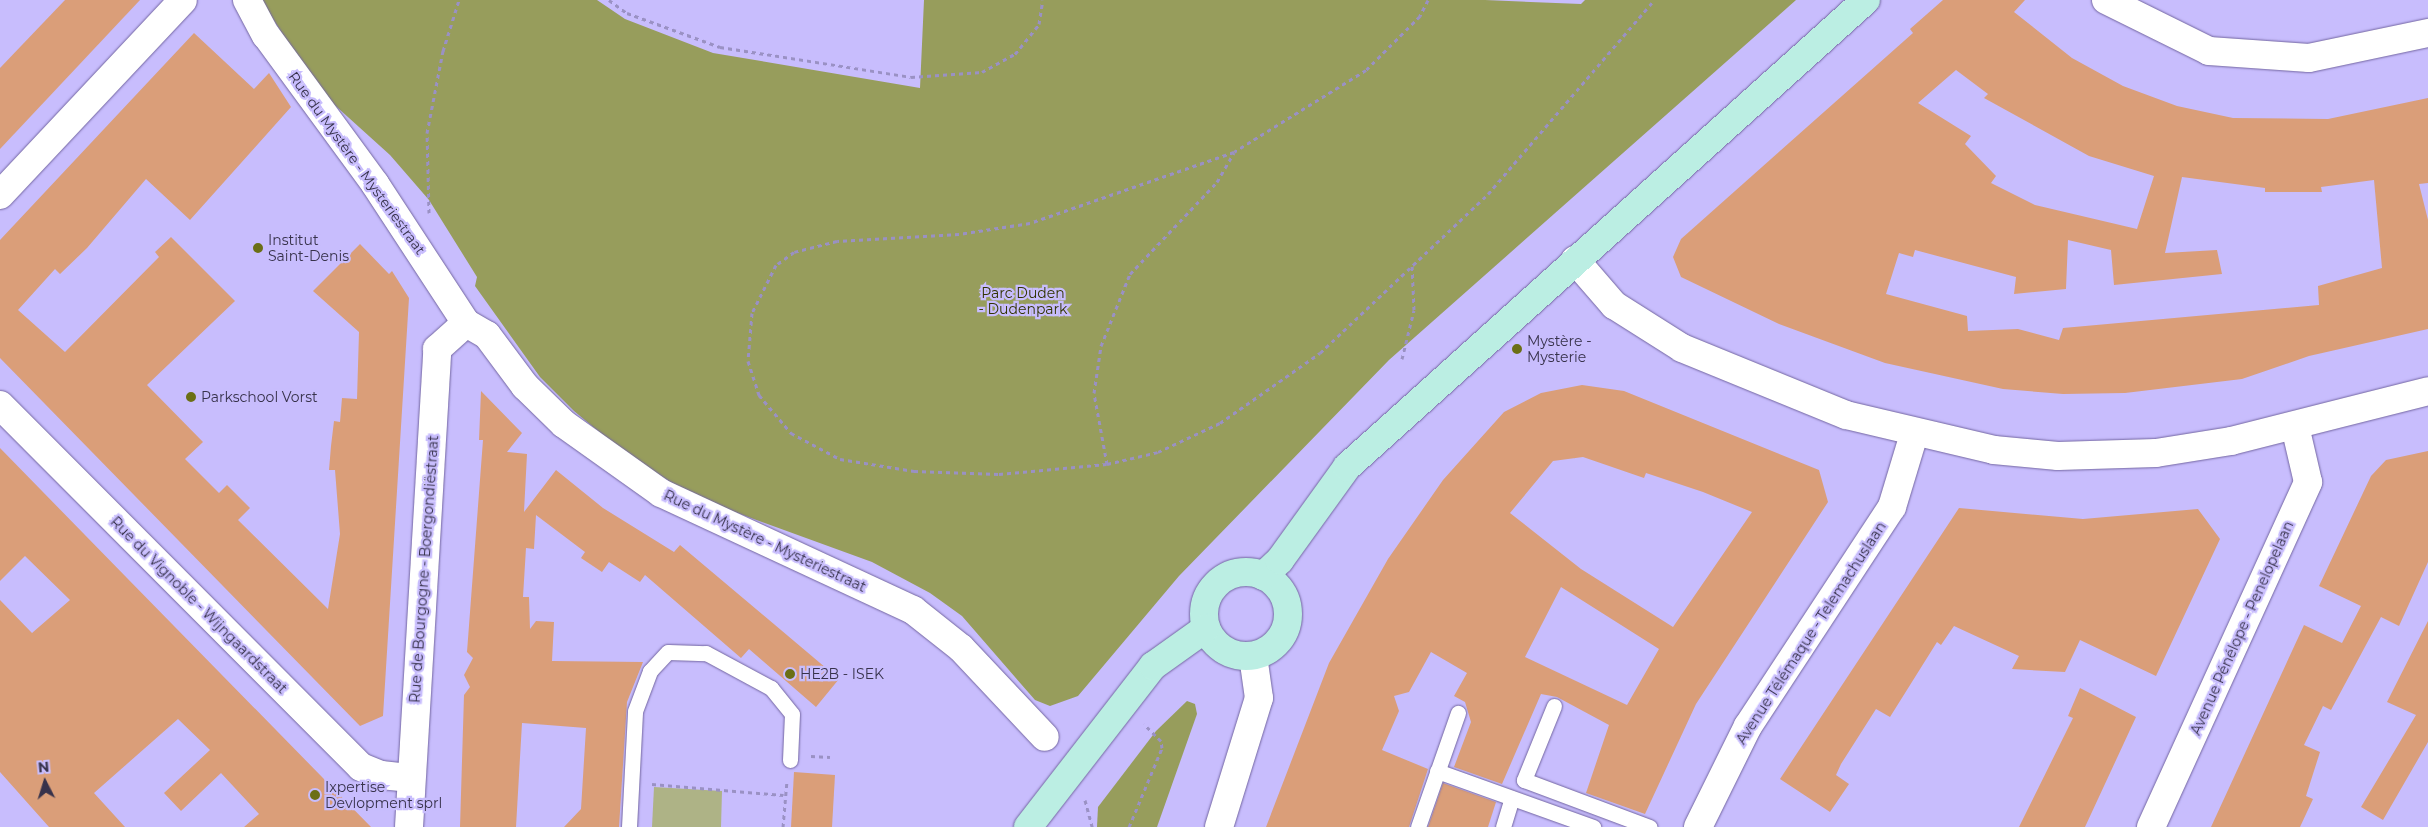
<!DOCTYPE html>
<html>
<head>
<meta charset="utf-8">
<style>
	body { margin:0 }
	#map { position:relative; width:2428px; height:827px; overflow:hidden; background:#c8bdfd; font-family:Montserrat,sans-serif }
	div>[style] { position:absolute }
	.green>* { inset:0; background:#aeb386 }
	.forest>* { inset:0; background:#979d5c }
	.building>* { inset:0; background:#da9e79 }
	.path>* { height:3px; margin-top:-1.5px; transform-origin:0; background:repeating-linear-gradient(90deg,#9a91c4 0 4px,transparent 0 8px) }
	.roads { filter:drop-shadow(0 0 1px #7366a1) drop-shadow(0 0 1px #7366a1) }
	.lane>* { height:15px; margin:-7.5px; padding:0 7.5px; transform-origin:7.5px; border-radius:7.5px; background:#fff }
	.street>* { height:28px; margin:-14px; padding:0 14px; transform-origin:14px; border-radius:14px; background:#fff }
	.secondary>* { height:28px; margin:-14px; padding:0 14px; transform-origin:14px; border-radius:14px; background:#bbeee3 }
	.secondary>.ring { margin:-14px; padding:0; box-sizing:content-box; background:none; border:28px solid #bbeee3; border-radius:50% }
	.dots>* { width:14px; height:14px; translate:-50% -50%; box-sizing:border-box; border:2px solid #c8bdfd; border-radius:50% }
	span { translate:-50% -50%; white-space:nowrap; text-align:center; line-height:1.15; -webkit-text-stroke:4.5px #c8bdfd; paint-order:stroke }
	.street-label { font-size:14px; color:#37324b }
	.poi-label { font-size:14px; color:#37324b }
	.left { translate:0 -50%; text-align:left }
	.park-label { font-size:14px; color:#313400 }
	.north { position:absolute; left:20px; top:757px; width:50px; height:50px; -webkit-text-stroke:4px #c8bdfd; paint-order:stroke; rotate:355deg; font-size:14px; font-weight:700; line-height:20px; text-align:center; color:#37324b }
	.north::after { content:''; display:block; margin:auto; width:18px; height:22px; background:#37324b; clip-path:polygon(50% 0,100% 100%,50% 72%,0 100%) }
</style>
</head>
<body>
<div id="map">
	<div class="green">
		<i style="clip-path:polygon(654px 787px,722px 791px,721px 827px,652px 827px)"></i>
	</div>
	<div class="forest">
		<i style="clip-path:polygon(261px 0,597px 0,625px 19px,713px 53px,920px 88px,924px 0,1485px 0,1581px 4px,1585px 0,1796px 0,1389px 360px,1179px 576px,1078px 696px,1050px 706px,1035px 700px,962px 616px,930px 593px,872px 562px,721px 507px,674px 484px,627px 455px,574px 411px,540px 377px,475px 286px,477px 277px,429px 200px,390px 155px,318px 90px)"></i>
		<i style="clip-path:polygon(1187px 701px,1195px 704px,1197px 714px,1157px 827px,1097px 827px,1098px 807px,1156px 731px)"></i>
	</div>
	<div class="building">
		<i style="clip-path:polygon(65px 0,140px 0,0 149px,0 68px)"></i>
		<i style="clip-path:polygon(evenodd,1943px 0,2025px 0,2014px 12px,2072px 58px,2123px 86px,2177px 106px,2233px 118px,2328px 119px,2428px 98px,2428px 183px,2419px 184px,2428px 220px,2428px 329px,2309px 356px,2242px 379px,2125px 393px,2063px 394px,2003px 389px,1885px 363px,1779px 324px,1681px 277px,1673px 257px,1681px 239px,1913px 33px,1910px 29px,1943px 0,1956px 70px,1988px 94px,1984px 98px,2089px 156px,2154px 176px,2137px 229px,2035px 205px,1991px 183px,1996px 176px,1965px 144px,1971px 136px,1918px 103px,1956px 70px,1943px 0,2182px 177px,2265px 188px,2265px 192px,2322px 192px,2321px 187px,2374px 180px,2382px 268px,2318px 286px,2319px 305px,2063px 328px,2059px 340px,2018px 329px,1968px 331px,1967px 316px,1886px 294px,1899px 253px,1913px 257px,1915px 250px,2016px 277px,2014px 294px,2066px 289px,2068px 240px,2111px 250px,2114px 285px,2222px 274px,2217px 250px,2165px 253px,2182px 177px)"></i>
		<i style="clip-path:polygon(194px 33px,254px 89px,269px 73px,291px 107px,190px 220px,146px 179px,87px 248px,60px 274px,55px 269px,18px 310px,65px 352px,159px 257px,155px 252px,171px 237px,235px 301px,147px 385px,203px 442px,185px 459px,219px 493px,227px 485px,250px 508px,238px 520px,328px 609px,340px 534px,335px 470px,329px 470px,331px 446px,334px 421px,340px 422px,342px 398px,357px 399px,359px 332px,313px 291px,360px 244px,389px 274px,392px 271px,409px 298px,383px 716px,360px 726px,0 358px,0 240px)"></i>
		<i style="clip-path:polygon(evenodd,1582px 385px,1624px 391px,1819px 470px,1828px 502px,1696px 704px,1645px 814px,1586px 793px,1609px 725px,1557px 697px,1541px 694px,1502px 784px,1454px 767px,1471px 722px,1465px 702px,1454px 696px,1467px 673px,1431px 652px,1409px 692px,1394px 696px,1399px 711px,1382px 750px,1428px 769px,1409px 827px,1266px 827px,1329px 663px,1388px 559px,1443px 480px,1504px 412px,1541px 393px,1582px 385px,1583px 457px,1644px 478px,1646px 473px,1703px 492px,1752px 512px,1673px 627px,1581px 569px,1510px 513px,1553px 461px,1583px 457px,1582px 385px,1561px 587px,1659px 649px,1627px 705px,1525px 657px,1561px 587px)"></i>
		<i style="clip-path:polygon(481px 391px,522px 433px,507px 452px,527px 454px,524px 512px,556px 470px,603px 508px,674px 552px,680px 545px,839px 679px,816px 707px,749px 649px,741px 658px,645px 575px,640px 582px,609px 562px,602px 572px,581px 558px,585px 552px,536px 515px,534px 549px,526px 548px,523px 597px,529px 597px,530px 629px,536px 621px,554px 622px,552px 661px,643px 662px,627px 702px,619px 827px,564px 827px,581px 809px,586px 728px,522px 723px,516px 827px,460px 827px,464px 695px,470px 687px,464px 675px,473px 658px,467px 652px,483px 440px,479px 440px)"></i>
		<i style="clip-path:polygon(0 448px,127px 578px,371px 827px,244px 827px,259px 814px,221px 773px,181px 811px,164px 793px,210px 750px,178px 719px,94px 793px,125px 827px,49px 827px,0 772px,0 600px,32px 633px,70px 600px,25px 556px,0 581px)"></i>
		<i style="clip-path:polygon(2428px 451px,2428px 562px,2399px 626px,2381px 617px,2331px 710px,2323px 706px,2304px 745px,2320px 752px,2306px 796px,2313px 799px,2300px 827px,2211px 827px,2304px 625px,2342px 643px,2361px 606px,2319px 586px,2371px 476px,2386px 460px)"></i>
		<i style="clip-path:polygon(1959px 508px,2083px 519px,2198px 509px,2220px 539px,2156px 676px,2080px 640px,2065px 672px,2012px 669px,2019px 656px,1954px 626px,1941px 645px,1937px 642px,1890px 717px,1876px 709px,1841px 764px,1836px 775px,1849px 784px,1830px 812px,1780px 779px)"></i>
		<i style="clip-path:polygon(2428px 621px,2428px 742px,2383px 820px,2361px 807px,2416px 715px,2387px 702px)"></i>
		<i style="clip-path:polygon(2080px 688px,2136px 717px,2085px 827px,2019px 827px,2073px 718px,2068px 716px)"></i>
		<i style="clip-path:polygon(794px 772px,835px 775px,832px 827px,791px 827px)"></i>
		<i style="clip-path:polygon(1443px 783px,1496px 802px,1488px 827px,1428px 827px)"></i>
	</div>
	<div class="path">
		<i style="left:609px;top:0;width:22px;rotate:36deg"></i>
		<i style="left:627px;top:13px;width:99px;rotate:20.1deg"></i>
		<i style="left:720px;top:47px;width:193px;rotate:8.9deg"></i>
		<i style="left:911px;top:77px;width:71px;rotate:-4deg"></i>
		<i style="left:982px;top:72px;width:38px;rotate:-29deg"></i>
		<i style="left:1015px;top:54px;width:38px;rotate:-51deg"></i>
		<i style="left:1039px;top:24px;width:24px;rotate:-81deg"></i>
		<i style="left:1428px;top:0;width:18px;rotate:117deg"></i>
		<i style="left:1420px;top:16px;width:76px;rotate:135deg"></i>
		<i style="left:1366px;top:70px;width:155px;rotate:148.2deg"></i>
		<i style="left:1234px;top:152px;width:216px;rotate:160.8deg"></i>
		<i style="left:1030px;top:223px;width:72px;rotate:171.2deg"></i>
		<i style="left:959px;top:234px;width:122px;rotate:176.7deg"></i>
		<i style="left:837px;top:241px;width:44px;rotate:165.7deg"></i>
		<i style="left:794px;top:252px;width:22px;rotate:144deg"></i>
		<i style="left:776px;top:265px;width:54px;rotate:116.6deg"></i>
		<i style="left:752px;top:313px;width:48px;rotate:94.8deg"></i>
		<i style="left:748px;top:361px;width:36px;rotate:72deg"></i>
		<i style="left:759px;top:395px;width:50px;rotate:49.9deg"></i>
		<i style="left:791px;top:433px;width:55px;rotate:28deg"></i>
		<i style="left:840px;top:459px;width:75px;rotate:9.2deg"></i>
		<i style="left:914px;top:471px;width:85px;rotate:2deg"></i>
		<i style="left:999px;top:474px;width:108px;rotate:-5.3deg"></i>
		<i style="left:1107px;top:464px;width:52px;rotate:-13.2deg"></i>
		<i style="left:1158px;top:452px;width:68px;rotate:-25.1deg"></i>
		<i style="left:1220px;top:423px;width:122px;rotate:-35deg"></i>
		<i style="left:1320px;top:353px;width:231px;rotate:-43.4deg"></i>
		<i style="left:1488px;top:194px;width:255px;rotate:-49.4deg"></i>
		<i style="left:429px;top:213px;width:80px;rotate:-91.4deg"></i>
		<i style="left:427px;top:133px;width:84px;rotate:-79deg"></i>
		<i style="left:443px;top:51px;width:53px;rotate:-72.6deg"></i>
		<i style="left:1402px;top:359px;width:50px;rotate:-76.2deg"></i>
		<i style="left:1414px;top:310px;width:45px;rotate:-92.5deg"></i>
		<i style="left:1107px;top:464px;width:72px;rotate:-100.4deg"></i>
		<i style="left:1094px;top:393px;width:48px;rotate:-81.5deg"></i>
		<i style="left:1101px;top:346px;width:78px;rotate:-68.1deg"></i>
		<i style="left:1130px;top:274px;width:127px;rotate:-46.6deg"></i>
		<i style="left:1217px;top:182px;width:34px;rotate:-60deg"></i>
		<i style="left:811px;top:756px;width:19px;rotate:3deg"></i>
		<i style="left:652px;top:784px;width:132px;rotate:4.8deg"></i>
		<i style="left:1085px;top:800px;width:28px;rotate:75deg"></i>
		<i style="left:783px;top:827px;width:47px;rotate:-85.1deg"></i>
		<i style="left:1129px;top:827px;width:86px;rotate:-67.3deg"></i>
		<i style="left:1162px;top:748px;width:7px;rotate:-98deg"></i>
		<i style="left:1161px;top:741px;width:24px;rotate:-135deg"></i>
	</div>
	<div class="roads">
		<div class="lane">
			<i style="left:1554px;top:706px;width:80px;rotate:112.1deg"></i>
			<i style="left:1524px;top:780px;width:134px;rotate:20.5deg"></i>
			<i style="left:1437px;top:771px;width:166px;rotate:19.7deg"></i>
			<i style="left:629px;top:827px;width:116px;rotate:-87deg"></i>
			<i style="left:635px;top:711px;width:43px;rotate:-69.4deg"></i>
			<i style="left:650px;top:671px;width:26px;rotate:-47deg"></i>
			<i style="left:668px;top:652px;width:38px;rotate:2deg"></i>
			<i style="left:706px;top:653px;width:74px;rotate:28.3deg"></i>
			<i style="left:771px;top:688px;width:33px;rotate:51deg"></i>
			<i style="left:792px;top:714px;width:46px;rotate:92.5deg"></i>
			<i style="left:1418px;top:827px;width:121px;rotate:-70.7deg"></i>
			<i style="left:1503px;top:827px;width:30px;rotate:-73deg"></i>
		</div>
		<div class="street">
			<i style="left:247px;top:0;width:40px;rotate:62deg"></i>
			<i style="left:266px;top:35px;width:185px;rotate:53.8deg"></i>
			<i style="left:375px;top:184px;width:166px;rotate:56.8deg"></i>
			<i style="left:466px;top:323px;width:24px;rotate:30deg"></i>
			<i style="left:487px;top:335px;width:64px;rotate:53.3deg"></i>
			<i style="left:525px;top:386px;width:54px;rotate:44.3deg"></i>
			<i style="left:564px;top:424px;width:119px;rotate:35.4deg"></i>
			<i style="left:661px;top:493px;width:278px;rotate:24.9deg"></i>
			<i style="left:913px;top:610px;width:61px;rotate:38.4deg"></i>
			<i style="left:961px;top:648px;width:122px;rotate:46.7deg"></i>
			<i style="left:2106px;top:0;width:115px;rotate:26.3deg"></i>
			<i style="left:2209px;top:51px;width:100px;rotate:4deg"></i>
			<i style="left:2309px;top:58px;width:122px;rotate:-11.9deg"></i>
			<i style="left:0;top:195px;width:267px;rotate:-46.8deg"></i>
			<i style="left:1575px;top:260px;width:60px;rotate:49.1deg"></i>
			<i style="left:1614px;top:305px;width:80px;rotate:32.3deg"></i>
			<i style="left:1682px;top:348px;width:177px;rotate:22.2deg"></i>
			<i style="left:1846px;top:415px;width:152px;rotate:13.3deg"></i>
			<i style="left:1994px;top:450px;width:64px;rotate:5.4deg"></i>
			<i style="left:2058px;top:456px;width:98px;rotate:-1.8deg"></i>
			<i style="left:2156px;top:453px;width:76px;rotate:-9.1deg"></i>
			<i style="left:2231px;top:441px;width:203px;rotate:-14.2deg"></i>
			<i style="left:0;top:405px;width:511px;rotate:45.08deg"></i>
			<i style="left:361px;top:767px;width:22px;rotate:22deg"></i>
			<i style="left:381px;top:775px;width:30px;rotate:6deg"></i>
			<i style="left:409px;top:827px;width:479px;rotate:-86.6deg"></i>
			<i style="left:437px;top:349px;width:39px;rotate:-42deg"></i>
			<i style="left:1219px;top:827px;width:135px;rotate:-72.8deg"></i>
			<i style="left:1259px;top:698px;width:42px;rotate:-98.1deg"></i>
			<i style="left:1698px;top:827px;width:113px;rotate:-63.7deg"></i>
			<i style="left:1748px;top:726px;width:262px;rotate:-56.7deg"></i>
			<i style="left:1892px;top:507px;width:76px;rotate:-73.2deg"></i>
			<i style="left:2151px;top:827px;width:379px;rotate:-65.5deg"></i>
			<i style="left:2308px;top:482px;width:57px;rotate:-103.1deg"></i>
		</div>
		<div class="secondary">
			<i class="ring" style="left:1204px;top:572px;width:56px;height:56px"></i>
			<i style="left:1263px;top:576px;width:23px;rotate:-43deg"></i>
			<i style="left:1280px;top:560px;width:115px;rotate:-54.2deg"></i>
			<i style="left:1347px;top:467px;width:698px;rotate:-41.98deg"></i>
			<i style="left:1028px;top:827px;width:204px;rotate:-52.2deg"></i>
			<i style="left:1153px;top:666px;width:65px;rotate:-35.6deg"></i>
		</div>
	</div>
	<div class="dots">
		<i style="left:258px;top:248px;background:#6b6f15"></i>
		<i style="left:1517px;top:349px;background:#6b6f15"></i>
		<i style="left:191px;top:397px;background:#6b6f15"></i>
		<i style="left:790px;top:674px;background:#6b6f15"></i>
		<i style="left:315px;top:795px;background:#6b6f15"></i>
	</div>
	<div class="street-label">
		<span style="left:357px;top:163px;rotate:54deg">Rue du Mystère - Mysteriestraat</span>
		<span style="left:765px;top:541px;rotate:25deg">Rue du Mystère - Mysteriestraat</span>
		<span style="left:424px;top:569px;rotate:-86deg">Rue de Bourgogne - Boergondiëstraat</span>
		<span style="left:199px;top:605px;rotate:45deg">Rue du Vignoble - Wijngaardstraat</span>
		<span style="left:2242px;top:628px;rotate:-66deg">Avenue Pénélope - Penelopelaan</span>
		<span style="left:1811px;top:633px;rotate:-57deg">Avenue Télémaque - Telemachuslaan</span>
	</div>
	<div class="poi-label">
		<span class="left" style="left:268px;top:248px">Institut<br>Saint-Denis</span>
		<span class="left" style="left:1527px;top:349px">Mystère -<br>Mysterie</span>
		<span class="left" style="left:201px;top:397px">Parkschool Vorst</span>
		<span class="left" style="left:800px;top:674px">HE2B - ISEK</span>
		<span class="left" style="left:325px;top:795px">Ixpertise<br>Devlopment sprl</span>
	</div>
	<div class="park-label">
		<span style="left:1023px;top:301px">Parc Duden<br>- Dudenpark</span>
	</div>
	<div class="north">N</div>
</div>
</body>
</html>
